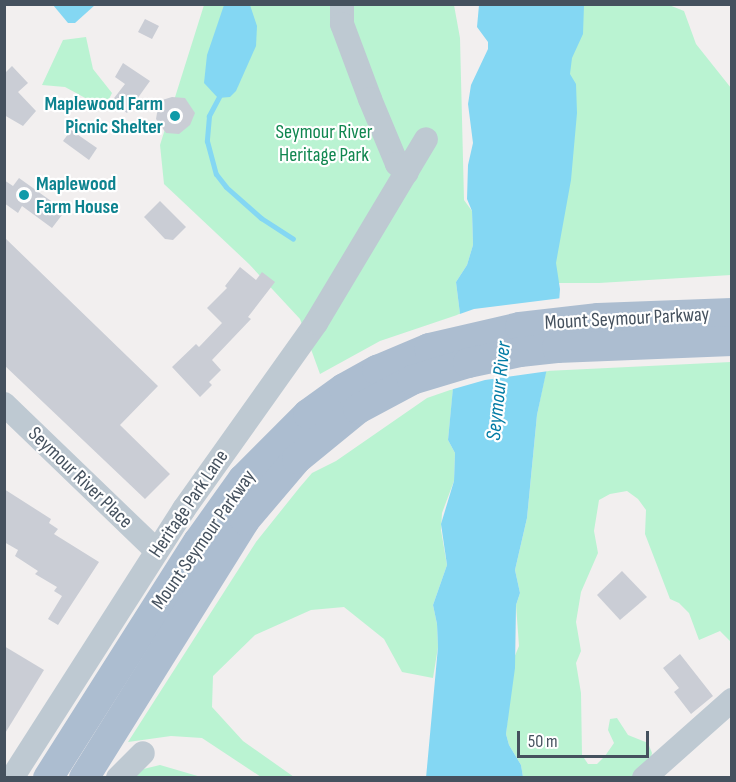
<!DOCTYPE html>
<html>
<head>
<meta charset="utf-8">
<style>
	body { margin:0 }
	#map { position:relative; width:736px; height:782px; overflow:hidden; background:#f2efef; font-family:"Sofia Sans Condensed",sans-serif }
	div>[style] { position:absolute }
	.green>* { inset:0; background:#baf3d2 }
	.water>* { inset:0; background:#84d7f3 }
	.pier>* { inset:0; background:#f2efef }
	.stream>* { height:5px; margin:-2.5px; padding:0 2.5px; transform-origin:2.5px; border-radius:2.5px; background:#84d7f3 }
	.building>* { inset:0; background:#cacdd5 }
	.minor>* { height:24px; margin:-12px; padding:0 12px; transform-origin:12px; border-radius:12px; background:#bec9d2 }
	.major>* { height:30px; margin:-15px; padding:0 15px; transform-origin:15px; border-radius:15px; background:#acbdd0 }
	.dots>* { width:16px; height:16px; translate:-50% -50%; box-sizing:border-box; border:3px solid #fff; border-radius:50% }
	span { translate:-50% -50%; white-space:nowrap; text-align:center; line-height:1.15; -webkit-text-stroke:4.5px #fff; paint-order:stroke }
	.culture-label { font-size:20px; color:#0d838f; font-weight:700 }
	.right { translate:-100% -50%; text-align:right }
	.left { translate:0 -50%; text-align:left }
	.park-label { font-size:20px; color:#10864f }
	.street-label { font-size:20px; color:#45515e }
	.water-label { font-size:21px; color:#037ca5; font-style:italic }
	.frame { position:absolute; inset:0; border:6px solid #45515e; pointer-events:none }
	.scale { position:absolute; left:517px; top:731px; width:132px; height:27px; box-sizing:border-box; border:3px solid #45515e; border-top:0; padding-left:8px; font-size:18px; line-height:21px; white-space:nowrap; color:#45515e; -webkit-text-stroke:4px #fff; paint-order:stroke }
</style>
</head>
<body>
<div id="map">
	<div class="green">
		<i style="clip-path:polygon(204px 5px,454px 5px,460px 38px,464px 200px,472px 211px,473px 245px,467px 265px,456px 282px,460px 314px,380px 341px,320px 374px,300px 319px,249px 264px,164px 184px,160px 145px)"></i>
		<i style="clip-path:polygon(579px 5px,669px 5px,684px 11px,696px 44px,731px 88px,731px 275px,599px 283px,551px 283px,565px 64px)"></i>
		<i style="clip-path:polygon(86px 37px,93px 69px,112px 93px,107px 103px,100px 106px,65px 87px,42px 85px,63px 40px)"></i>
		<i style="clip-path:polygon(731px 362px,731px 642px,720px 631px,699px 640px,689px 613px,679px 603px,670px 599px,645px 534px,646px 510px,638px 499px,627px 491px,610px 494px,599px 500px,594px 531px,598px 553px,581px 592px,576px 622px,581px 651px,576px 663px,581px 693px,582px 755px,588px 764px,597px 764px,605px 756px,614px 743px,608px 730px,610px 719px,617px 718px,628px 735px,648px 743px,652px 753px,649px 765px,634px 777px,523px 777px,521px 765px,509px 745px,506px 734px,514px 658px,519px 646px,516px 605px,520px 593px,515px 570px,527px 518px,537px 415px,546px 371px)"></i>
		<i style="clip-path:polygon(453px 389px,448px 440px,455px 453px,454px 481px,442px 513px,441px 530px,447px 565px,433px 605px,437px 624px,438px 647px,433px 678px,402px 672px,384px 639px,344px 607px,311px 610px,255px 635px,213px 676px,212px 707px,243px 741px,294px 777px,261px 777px,202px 738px,171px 736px,128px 742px,256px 542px,300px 487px,312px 473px,336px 461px,427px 398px)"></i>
		<i style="clip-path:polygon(160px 765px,201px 777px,127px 778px,131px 772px)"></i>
	</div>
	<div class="water">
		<i style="clip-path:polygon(53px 5px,53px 4px,95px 5px,75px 23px,68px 23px)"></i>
		<i style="clip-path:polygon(224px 5px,250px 5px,257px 26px,256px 46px,236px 91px,230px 97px,218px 98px,204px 83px,207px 55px)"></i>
		<i style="clip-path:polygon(479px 5px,584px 5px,583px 34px,572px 58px,570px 74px,576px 84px,577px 113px,571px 180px,556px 263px,560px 289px,558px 317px,537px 415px,527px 518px,515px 570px,520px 593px,516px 605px,515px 668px,506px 734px,509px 745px,521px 765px,523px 777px,426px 778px,438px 647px,437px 624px,433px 605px,447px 565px,441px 524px,454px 481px,455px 453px,448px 440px,460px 314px,456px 282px,467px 265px,473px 245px,472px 211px,467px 199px,468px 165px,473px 143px,468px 104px,471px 85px,488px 49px,488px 42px,477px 27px)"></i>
	</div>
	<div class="pier">
		<i style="clip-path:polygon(562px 298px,561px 318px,549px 371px,485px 380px,450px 390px,457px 315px,474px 309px)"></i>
	</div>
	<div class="stream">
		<i style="left:221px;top:93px;width:26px;rotate:118deg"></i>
		<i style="left:209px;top:116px;width:25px;rotate:95deg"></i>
		<i style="left:207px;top:141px;width:34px;rotate:75deg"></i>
		<i style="left:216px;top:174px;width:16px;rotate:52deg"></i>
		<i style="left:226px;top:187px;width:47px;rotate:41.5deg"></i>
		<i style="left:261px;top:218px;width:38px;rotate:33deg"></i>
	</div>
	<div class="building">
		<i style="clip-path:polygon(145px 19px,159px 26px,152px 39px,138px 32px)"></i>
		<i style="clip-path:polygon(123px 63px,150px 81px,127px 113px,111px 102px,125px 84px,115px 77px)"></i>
		<i style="clip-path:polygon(12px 66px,28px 83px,18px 92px,36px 111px,23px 126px,4px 115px,4px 74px)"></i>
		<i style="clip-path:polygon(172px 97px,185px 98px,195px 113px,190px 125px,179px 134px,166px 133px,156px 119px,159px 101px)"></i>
		<i style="clip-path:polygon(71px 130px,97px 148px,89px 160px,63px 141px)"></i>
		<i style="clip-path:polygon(19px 178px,65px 211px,52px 228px,22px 206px,18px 213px,4px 203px,4px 180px,13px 186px)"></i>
		<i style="clip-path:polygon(160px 201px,186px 227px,173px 240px,165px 239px,144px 217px)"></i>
		<i style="clip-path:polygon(4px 237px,158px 386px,120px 425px,170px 474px,145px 499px,4px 365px)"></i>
		<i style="clip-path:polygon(240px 267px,256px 280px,262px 272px,275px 282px,248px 317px,251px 319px,212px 360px,221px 370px,209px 382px,212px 385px,200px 397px,172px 367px,196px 344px,199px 347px,222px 323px,207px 308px,227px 288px,225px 286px)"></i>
		<i style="clip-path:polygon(4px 489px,51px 519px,49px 523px,58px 529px,54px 534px,99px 562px,58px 625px,48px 619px,62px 596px,54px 591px,57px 587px,35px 574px,38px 571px,15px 556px,18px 550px,4px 542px)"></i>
		<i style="clip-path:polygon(622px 571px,647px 597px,620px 620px,597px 595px)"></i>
		<i style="clip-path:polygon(4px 646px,44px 670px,4px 735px)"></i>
		<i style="clip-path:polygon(680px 654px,713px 696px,691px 714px,674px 692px,679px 688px,663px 668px)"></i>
	</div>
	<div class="minor">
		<i style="left:342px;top:4px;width:20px;rotate:90deg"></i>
		<i style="left:342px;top:24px;width:80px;rotate:69.5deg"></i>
		<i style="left:370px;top:99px;width:70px;rotate:67.4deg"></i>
		<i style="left:397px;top:164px;width:13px;rotate:42deg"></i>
		<i style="left:4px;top:404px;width:212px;rotate:43.9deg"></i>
		<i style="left:12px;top:778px;width:319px;rotate:-57.4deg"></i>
		<i style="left:184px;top:509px;width:228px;rotate:-54.6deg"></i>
		<i style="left:316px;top:323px;width:214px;rotate:-59.1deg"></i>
		<i style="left:118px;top:778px;width:35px;rotate:-45deg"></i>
		<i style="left:644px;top:778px;width:118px;rotate:-41.6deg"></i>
	</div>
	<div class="major">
		<i style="left:48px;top:778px;width:280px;rotate:-57.6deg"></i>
		<i style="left:198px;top:542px;width:77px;rotate:-54.5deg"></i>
		<i style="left:243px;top:479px;width:92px;rotate:-45deg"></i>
		<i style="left:308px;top:414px;width:44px;rotate:-35.8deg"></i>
		<i style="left:344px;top:388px;width:38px;rotate:-29deg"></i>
		<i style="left:377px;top:370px;width:56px;rotate:-22.9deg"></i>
		<i style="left:429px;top:348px;width:93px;rotate:-13deg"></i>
		<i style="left:520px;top:327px;width:79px;rotate:-6.6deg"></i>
		<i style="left:598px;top:318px;width:134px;rotate:-2.1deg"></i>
		<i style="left:84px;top:778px;width:304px;rotate:-58deg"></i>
		<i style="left:245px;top:520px;width:80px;rotate:-49.6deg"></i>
		<i style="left:297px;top:459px;width:79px;rotate:-39.3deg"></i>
		<i style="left:358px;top:409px;width:61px;rotate:-28.2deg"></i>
		<i style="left:412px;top:380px;width:59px;rotate:-16.9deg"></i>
		<i style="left:468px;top:363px;width:53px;rotate:-11.9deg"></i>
		<i style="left:520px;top:352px;width:37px;rotate:-6deg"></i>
		<i style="left:557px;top:348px;width:175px;rotate:-2.3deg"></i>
	</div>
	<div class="dots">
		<i style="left:175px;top:116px;background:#0f9aa8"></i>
		<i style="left:24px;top:195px;background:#0f9aa8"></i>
	</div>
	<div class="culture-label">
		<span class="right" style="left:163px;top:116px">Maplewood Farm<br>Picnic Shelter</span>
		<span class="left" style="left:36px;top:196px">Maplewood<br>Farm House</span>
	</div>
	<div class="park-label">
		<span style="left:324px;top:144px">Seymour River<br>Heritage Park</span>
	</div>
	<div class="street-label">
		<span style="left:627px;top:319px;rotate:-3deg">Mount Seymour Parkway</span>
		<span style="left:80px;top:478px;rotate:44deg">Seymour River Place</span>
		<span style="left:189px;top:504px;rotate:-56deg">Heritage Park Lane</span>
		<span style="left:204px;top:540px;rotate:-55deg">Mount Seymour Parkway</span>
	</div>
	<div class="water-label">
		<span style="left:499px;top:391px;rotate:-84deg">Seymour River</span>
	</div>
	<div class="frame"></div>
	<div class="scale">50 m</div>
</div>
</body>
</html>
